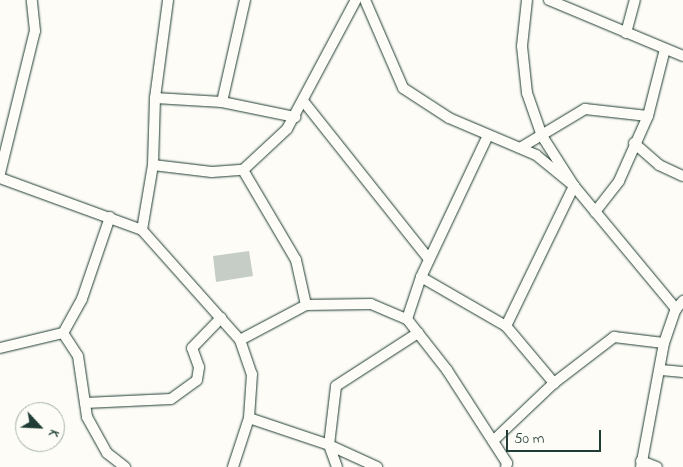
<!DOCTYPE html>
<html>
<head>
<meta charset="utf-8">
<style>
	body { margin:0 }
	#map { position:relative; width:683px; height:467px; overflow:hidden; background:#fdfcf7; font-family:"Indie Flower",sans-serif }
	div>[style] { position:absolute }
	.building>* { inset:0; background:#c6cdc7 }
	.roads { filter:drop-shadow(0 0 1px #1f3d34) drop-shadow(0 0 1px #1f3d34) }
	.street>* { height:10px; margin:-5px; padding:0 5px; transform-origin:5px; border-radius:5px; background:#fdfcf7 }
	span { translate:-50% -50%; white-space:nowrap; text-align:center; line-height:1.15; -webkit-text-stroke:4px #fdfcf7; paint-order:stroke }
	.north { position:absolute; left:15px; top:402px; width:50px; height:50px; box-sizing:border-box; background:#fdfcf7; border:1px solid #a4b0a9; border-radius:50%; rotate:115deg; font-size:14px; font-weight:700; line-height:20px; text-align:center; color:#1f3d34 }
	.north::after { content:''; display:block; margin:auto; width:18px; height:22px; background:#1f3d34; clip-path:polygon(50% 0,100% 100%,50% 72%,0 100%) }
	.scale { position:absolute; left:506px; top:430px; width:95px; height:22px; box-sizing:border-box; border:2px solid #1f3d34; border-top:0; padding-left:6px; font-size:15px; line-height:18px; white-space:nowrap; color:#1f3d34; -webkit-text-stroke:4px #fdfcf7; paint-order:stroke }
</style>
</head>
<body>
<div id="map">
	<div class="building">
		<i style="clip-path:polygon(249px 251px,253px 276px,216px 282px,213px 256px)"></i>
	</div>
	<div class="roads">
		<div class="street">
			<i style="left:365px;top:0;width:96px;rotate:66.6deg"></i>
			<i style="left:403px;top:88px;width:55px;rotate:33.1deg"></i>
			<i style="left:449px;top:118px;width:95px;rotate:23deg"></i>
			<i style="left:536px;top:155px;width:49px;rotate:39.2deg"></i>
			<i style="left:574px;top:186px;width:160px;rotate:50.3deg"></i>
			<i style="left:549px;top:0;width:145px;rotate:22.7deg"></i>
			<i style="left:626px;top:33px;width:34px;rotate:-75deg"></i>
			<i style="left:155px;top:98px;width:67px;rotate:3.4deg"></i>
			<i style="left:222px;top:102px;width:75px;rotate:11.6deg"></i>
			<i style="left:222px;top:102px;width:105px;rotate:-77.3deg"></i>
			<i style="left:304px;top:102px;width:201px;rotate:51.5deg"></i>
			<i style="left:634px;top:143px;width:33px;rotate:41deg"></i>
			<i style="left:659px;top:165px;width:26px;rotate:25deg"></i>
			<i style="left:520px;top:148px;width:76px;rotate:-31deg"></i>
			<i style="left:585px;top:109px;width:63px;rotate:6.3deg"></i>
			<i style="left:153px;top:165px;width:59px;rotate:6.8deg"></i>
			<i style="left:212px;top:172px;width:31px;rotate:-4deg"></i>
			<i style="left:243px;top:170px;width:60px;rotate:-43deg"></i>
			<i style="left:287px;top:129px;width:146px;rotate:-61.9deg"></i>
			<i style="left:243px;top:170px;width:104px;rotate:59.5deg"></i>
			<i style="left:296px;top:260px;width:46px;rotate:77.5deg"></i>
			<i style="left:0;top:173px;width:146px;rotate:-76.2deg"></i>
			<i style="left:35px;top:31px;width:31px;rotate:-96deg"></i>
			<i style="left:0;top:178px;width:151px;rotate:20.1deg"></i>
			<i style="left:142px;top:230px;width:147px;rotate:48.3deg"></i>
			<i style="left:240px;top:340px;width:36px;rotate:71deg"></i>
			<i style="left:252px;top:374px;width:44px;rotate:93.9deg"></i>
			<i style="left:249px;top:418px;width:52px;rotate:108.1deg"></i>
			<i style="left:595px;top:212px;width:39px;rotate:-52deg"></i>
			<i style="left:619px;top:181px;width:71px;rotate:-66deg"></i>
			<i style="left:648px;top:116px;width:69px;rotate:-75.8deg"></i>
			<i style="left:110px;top:217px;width:87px;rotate:108.9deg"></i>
			<i style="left:82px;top:299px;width:39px;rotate:119deg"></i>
			<i style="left:63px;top:333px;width:27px;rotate:57deg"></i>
			<i style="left:78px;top:356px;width:62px;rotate:81.6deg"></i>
			<i style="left:87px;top:417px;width:41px;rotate:60.9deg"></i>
			<i style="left:107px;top:453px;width:23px;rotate:38deg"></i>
			<i style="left:142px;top:230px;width:66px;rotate:-80.4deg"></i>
			<i style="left:153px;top:165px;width:67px;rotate:-88.3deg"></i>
			<i style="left:155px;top:98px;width:99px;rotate:-82.4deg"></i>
			<i style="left:421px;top:277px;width:98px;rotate:30deg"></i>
			<i style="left:506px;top:326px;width:75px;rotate:49.9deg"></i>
			<i style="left:407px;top:319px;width:44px;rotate:-71.6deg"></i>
			<i style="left:421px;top:277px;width:157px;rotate:-64.7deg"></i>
			<i style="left:506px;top:326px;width:156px;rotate:-64.1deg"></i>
			<i style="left:574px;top:186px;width:59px;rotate:-122.6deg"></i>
			<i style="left:542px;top:136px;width:46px;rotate:-109.2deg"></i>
			<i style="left:527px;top:93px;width:47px;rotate:-96.1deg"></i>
			<i style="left:522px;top:46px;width:46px;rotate:-83.8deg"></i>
			<i style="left:240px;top:340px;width:75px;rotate:-27.9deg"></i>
			<i style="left:306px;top:305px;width:65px;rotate:-0.9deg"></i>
			<i style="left:371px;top:304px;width:39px;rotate:23deg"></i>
			<i style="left:407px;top:319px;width:65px;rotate:51.9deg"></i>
			<i style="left:447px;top:370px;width:111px;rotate:57.2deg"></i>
			<i style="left:507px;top:463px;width:4px;rotate:104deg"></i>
			<i style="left:0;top:348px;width:65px;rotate:-13.4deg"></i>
			<i style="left:661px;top:370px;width:22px;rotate:5deg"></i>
			<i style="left:85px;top:403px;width:86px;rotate:-2.7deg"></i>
			<i style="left:171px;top:399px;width:32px;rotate:-36deg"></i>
			<i style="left:197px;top:380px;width:13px;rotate:-81deg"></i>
			<i style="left:199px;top:367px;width:20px;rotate:-110deg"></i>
			<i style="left:192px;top:348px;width:42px;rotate:-46deg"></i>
			<i style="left:249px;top:418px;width:84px;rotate:18.6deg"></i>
			<i style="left:329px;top:445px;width:53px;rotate:24.6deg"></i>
			<i style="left:493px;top:441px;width:84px;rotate:-43.6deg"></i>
			<i style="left:554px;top:383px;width:76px;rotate:-37.5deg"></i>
			<i style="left:614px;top:337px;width:50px;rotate:6.8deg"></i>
			<i style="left:641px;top:461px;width:17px;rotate:21deg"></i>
			<i style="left:337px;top:467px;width:23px;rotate:-110deg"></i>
			<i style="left:329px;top:445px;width:59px;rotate:-83.2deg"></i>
			<i style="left:336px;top:386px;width:98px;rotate:-32.9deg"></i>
			<i style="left:641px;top:467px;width:126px;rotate:-79.5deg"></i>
			<i style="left:664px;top:343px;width:36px;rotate:-71deg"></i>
			<i style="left:676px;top:309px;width:11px;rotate:-49deg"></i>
		</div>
	</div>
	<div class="north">K</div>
	<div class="scale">50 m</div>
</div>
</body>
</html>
